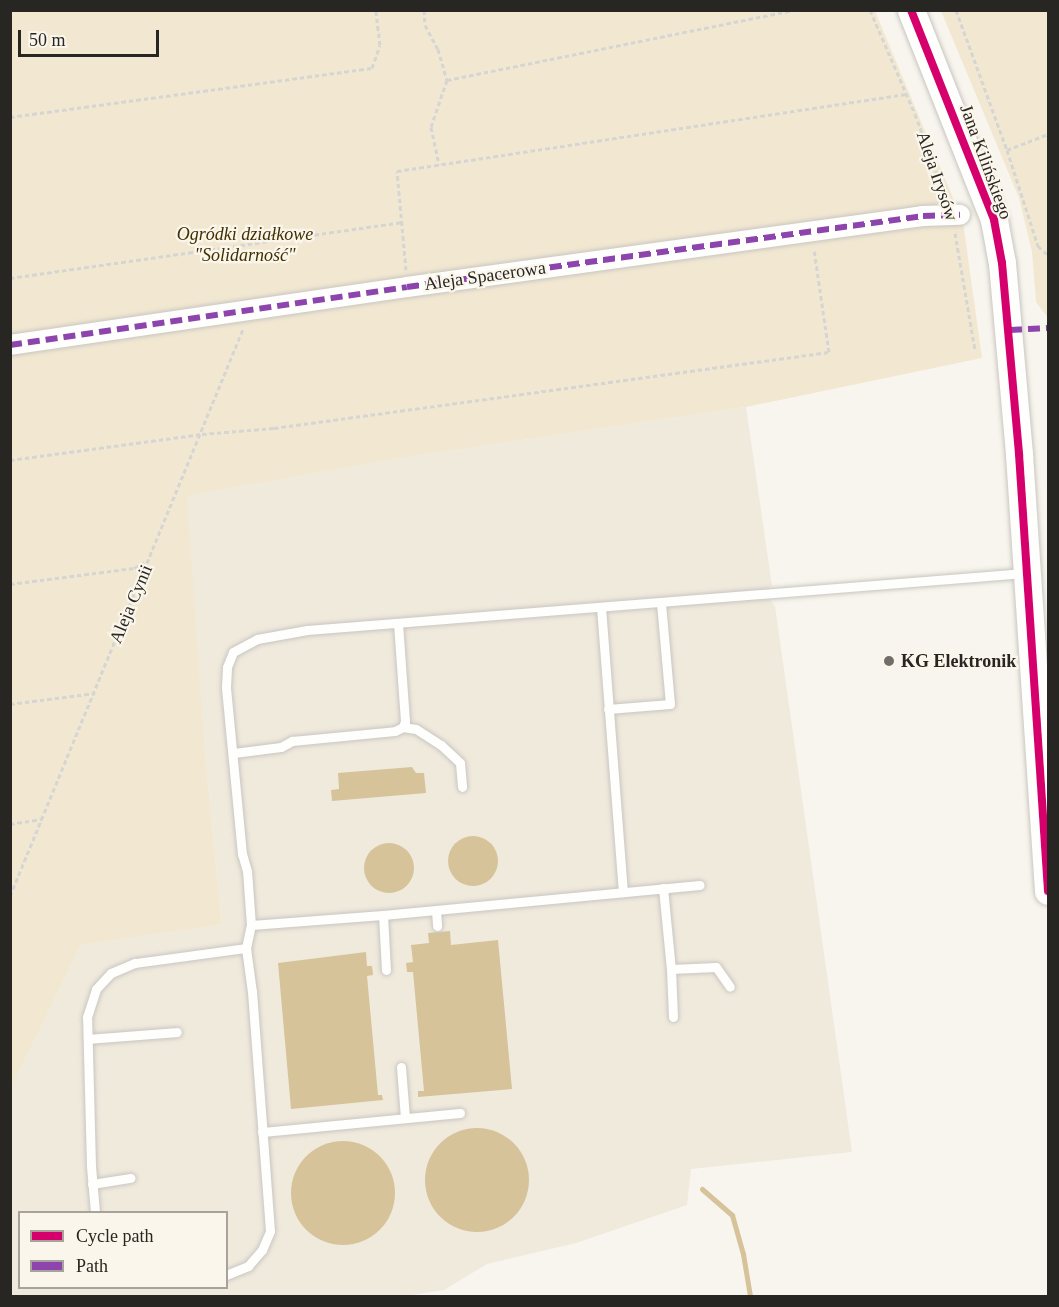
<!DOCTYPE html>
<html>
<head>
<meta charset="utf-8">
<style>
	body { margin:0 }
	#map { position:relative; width:1059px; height:1307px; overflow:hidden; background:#f8f5ee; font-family:Georgia,serif }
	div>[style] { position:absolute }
	.built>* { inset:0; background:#f0eadd }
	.green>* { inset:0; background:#f2e8d2 }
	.water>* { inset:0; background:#d6c39a }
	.round { border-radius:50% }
	.stream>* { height:5px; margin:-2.5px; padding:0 2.5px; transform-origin:2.5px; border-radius:2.5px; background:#d6c39a }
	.path>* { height:3px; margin-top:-1.5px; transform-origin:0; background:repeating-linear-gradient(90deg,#d5d5d3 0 4.5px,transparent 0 7.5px) }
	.roads { filter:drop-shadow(0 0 2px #c9c6c1) drop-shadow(0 0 2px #c9c6c1) }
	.lane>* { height:9px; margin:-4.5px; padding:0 4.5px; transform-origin:4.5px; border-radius:4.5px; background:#fefefc }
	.street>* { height:20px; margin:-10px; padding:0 10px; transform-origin:10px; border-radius:10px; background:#fefefc }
	.secondary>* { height:27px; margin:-13.5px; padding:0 13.5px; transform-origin:13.5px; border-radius:13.5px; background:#fefefc }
	.quiet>* { height:6px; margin-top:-3px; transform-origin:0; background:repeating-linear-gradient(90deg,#8e44ad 0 12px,transparent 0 18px) }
	.cycleway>* { height:8px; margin:-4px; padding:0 4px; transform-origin:4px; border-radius:4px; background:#d6006c }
	.dots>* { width:16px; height:16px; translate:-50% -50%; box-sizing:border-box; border:3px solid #fbf6eb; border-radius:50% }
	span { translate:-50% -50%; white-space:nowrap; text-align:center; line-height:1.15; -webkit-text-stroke:4.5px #fbf6eb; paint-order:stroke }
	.street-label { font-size:18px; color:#282622 }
	.park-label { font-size:18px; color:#412f00; font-style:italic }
	.poi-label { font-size:18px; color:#282622; font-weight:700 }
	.left { translate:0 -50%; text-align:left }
	.frame { position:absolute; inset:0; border:12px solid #282622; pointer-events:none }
	.legend { position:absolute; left:18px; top:1211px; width:210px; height:78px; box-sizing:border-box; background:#fbf6eb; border:2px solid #a7a39b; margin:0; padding:8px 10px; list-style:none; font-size:18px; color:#282622 }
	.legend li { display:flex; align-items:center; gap:12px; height:30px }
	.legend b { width:30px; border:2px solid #a7a39b }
	.scale { position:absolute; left:18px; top:30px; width:141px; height:27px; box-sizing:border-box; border:3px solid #282622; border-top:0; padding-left:8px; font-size:18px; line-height:21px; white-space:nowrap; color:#282622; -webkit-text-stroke:4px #fbf6eb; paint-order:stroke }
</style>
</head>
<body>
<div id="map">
	<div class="built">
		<i style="clip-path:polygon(evenodd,746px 407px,772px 586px,769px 587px,771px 601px,775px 606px,852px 1152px,691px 1169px,687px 1205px,576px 1243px,487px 1264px,444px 1290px,406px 1296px,11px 1296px,10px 1087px,81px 945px,222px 925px,206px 763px,186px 496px,396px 459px,746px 407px,20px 1212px,226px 1212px,226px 1288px,20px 1288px,20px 1212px)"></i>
	</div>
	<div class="green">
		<i style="clip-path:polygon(11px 11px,875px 11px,963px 222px,982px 358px,746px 407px,396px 459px,187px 496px,206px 763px,222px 925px,81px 945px,11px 1087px)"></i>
		<i style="clip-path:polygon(941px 11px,1048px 11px,1048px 318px,1036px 302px,1032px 252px,1019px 198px)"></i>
	</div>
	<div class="water">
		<i style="clip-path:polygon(412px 767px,416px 773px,424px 773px,426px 793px,332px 801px,331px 790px,339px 789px,338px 773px)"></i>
		<i class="round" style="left:448px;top:836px;width:50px;height:50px"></i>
		<i class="round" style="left:364px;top:843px;width:50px;height:50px"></i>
		<i style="clip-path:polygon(450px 931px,451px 945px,498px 940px,512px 1089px,418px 1097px,418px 1091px,424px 1091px,413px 972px,407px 972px,406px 963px,413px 962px,411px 945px,429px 943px,428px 933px)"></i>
		<i style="clip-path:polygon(366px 952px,367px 966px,372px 966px,373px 975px,367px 976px,378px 1095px,382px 1095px,383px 1100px,291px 1109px,278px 963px)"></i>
		<i class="round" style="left:425px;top:1128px;width:104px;height:104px"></i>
		<i class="round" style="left:291px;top:1141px;width:104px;height:104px"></i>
	</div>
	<div class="stream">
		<i style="left:702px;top:1189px;width:40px;rotate:41deg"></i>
		<i style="left:732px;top:1215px;width:41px;rotate:74.2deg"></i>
		<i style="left:743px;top:1254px;width:43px;rotate:80.5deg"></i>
	</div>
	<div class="path">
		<i style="left:424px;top:10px;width:15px;rotate:86deg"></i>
		<i style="left:425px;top:25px;width:27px;rotate:62deg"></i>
		<i style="left:438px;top:49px;width:32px;rotate:74deg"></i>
		<i style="left:447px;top:80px;width:50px;rotate:108.8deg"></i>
		<i style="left:431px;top:127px;width:38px;rotate:78deg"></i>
		<i style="left:870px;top:10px;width:113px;rotate:66.6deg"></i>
		<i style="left:915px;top:114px;width:90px;rotate:69.7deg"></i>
		<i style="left:956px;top:10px;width:149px;rotate:70deg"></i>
		<i style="left:1007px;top:150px;width:44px;rotate:-21.3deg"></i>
		<i style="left:447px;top:80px;width:354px;rotate:-11.4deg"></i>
		<i style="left:10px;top:117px;width:365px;rotate:-7.7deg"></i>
		<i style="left:372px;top:68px;width:24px;rotate:-71deg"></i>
		<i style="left:380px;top:45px;width:35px;rotate:-97deg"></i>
		<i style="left:1007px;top:150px;width:101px;rotate:72.1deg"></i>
		<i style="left:1038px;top:246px;width:13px;rotate:42deg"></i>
		<i style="left:955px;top:233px;width:119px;rotate:80.3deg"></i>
		<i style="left:406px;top:270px;width:99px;rotate:-95.2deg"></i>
		<i style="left:397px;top:171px;width:515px;rotate:-8.6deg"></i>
		<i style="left:10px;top:278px;width:397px;rotate:-8.1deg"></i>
		<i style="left:10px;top:460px;width:194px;rotate:-7.7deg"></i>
		<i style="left:202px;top:434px;width:72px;rotate:-4.8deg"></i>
		<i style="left:274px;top:428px;width:560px;rotate:-7.8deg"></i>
		<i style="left:829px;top:352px;width:104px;rotate:-98.3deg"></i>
		<i style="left:10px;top:584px;width:125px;rotate:-7.4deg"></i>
		<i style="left:134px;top:568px;width:17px;rotate:-28deg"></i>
		<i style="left:10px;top:704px;width:86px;rotate:-7.4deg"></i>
		<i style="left:10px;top:824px;width:32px;rotate:-9deg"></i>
		<i style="left:10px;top:896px;width:613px;rotate:-67.66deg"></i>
	</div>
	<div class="roads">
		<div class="lane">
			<i style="left:601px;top:607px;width:286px;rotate:85.6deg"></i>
			<i style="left:608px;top:709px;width:62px;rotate:-4.6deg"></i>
			<i style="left:670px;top:704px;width:101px;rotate:-95.1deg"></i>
			<i style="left:403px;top:727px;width:13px;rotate:9deg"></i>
			<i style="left:416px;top:729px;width:30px;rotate:33deg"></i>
			<i style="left:441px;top:745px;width:26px;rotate:43deg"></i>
			<i style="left:460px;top:763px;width:24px;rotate:85deg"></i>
			<i style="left:234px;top:753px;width:47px;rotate:-7.3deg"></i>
			<i style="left:281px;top:747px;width:13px;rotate:-29deg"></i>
			<i style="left:292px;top:741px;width:103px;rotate:-5.5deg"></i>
			<i style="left:395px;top:731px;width:9px;rotate:-27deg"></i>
			<i style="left:403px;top:727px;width:6px;rotate:-72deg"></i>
			<i style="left:405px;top:721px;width:97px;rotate:-94.1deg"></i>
			<i style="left:663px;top:888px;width:81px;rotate:84.4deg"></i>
			<i style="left:671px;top:969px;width:45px;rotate:-2.5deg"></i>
			<i style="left:716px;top:967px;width:24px;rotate:55deg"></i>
			<i style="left:436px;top:910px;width:16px;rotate:86deg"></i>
			<i style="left:383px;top:915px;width:55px;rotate:86.9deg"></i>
			<i style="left:251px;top:925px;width:132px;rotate:-4.3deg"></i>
			<i style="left:383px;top:915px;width:318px;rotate:-5.4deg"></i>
			<i style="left:671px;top:969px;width:48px;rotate:87.6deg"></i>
			<i style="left:88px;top:1039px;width:89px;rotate:-4.5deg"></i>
			<i style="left:401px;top:1067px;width:51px;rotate:85.5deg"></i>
			<i style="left:262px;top:1132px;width:199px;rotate:-5.5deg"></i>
			<i style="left:92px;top:1184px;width:39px;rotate:-9deg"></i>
			<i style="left:95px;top:1212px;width:46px;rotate:-95deg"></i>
			<i style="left:91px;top:1166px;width:149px;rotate:-91.5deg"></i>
			<i style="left:87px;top:1017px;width:29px;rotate:-72deg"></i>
			<i style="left:96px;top:989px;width:22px;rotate:-47deg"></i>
			<i style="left:111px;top:973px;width:26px;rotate:-23deg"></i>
			<i style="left:135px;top:963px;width:112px;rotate:-7.7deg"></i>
			<i style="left:226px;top:1275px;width:24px;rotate:-22deg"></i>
			<i style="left:248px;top:1266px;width:21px;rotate:-49deg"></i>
			<i style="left:262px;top:1250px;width:21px;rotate:-67deg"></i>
			<i style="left:270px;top:1231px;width:240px;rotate:-94.3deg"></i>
			<i style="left:252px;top:992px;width:44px;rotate:-97.8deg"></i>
			<i style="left:246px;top:948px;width:24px;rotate:-78deg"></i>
			<i style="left:251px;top:925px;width:54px;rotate:-94.2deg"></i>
			<i style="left:247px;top:871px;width:18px;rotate:-106deg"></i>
			<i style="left:242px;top:854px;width:168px;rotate:-95.5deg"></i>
			<i style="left:226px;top:687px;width:20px;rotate:-87deg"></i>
			<i style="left:227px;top:667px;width:16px;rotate:-68deg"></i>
			<i style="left:233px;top:652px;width:27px;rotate:-28deg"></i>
			<i style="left:257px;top:639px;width:51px;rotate:-10.2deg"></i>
			<i style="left:307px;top:630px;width:720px;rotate:-4.54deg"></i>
		</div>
		<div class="street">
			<i style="left:10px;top:345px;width:401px;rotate:-8.3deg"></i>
			<i style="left:407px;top:287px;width:521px;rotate:-7.83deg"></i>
			<i style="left:923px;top:216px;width:37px;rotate:-2deg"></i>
		</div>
		<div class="secondary">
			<i style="left:911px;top:10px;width:226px;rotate:68.4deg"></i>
			<i style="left:994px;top:220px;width:44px;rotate:79.5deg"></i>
			<i style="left:1002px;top:263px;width:192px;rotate:84.9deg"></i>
			<i style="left:1019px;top:454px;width:438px;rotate:86.2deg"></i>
		</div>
	</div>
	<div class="quiet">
		<i style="left:1010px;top:330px;width:38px;rotate:-3deg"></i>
		<i style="left:10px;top:345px;width:401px;rotate:-8.3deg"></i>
		<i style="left:407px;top:287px;width:521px;rotate:-7.83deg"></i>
		<i style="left:923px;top:216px;width:37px;rotate:-2deg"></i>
	</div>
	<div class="cycleway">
		<i style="left:911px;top:10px;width:226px;rotate:68.4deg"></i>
		<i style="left:994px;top:220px;width:44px;rotate:79.5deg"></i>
		<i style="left:1002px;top:263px;width:192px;rotate:84.9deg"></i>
		<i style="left:1019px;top:454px;width:438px;rotate:86.2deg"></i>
	</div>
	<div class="dots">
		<i style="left:889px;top:661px;background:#716e69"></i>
	</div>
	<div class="street-label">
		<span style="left:986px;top:162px;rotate:70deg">Jana Kilińskiego</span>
		<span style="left:937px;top:176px;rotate:71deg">Aleja Irysów</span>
		<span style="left:485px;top:276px;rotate:-8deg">Aleja Spacerowa</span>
		<span style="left:131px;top:604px;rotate:-67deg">Aleja Cynii</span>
	</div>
	<div class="park-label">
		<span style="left:245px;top:245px">Ogródki działkowe<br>"Solidarność"</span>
	</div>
	<div class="poi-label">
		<span class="left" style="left:901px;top:661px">KG Elektronik</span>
	</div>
	<div class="frame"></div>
	<ul class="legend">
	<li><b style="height:8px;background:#d6006c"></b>Cycle path</li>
	<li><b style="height:8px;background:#8e44ad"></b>Path</li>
	</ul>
	<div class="scale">50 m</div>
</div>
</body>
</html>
